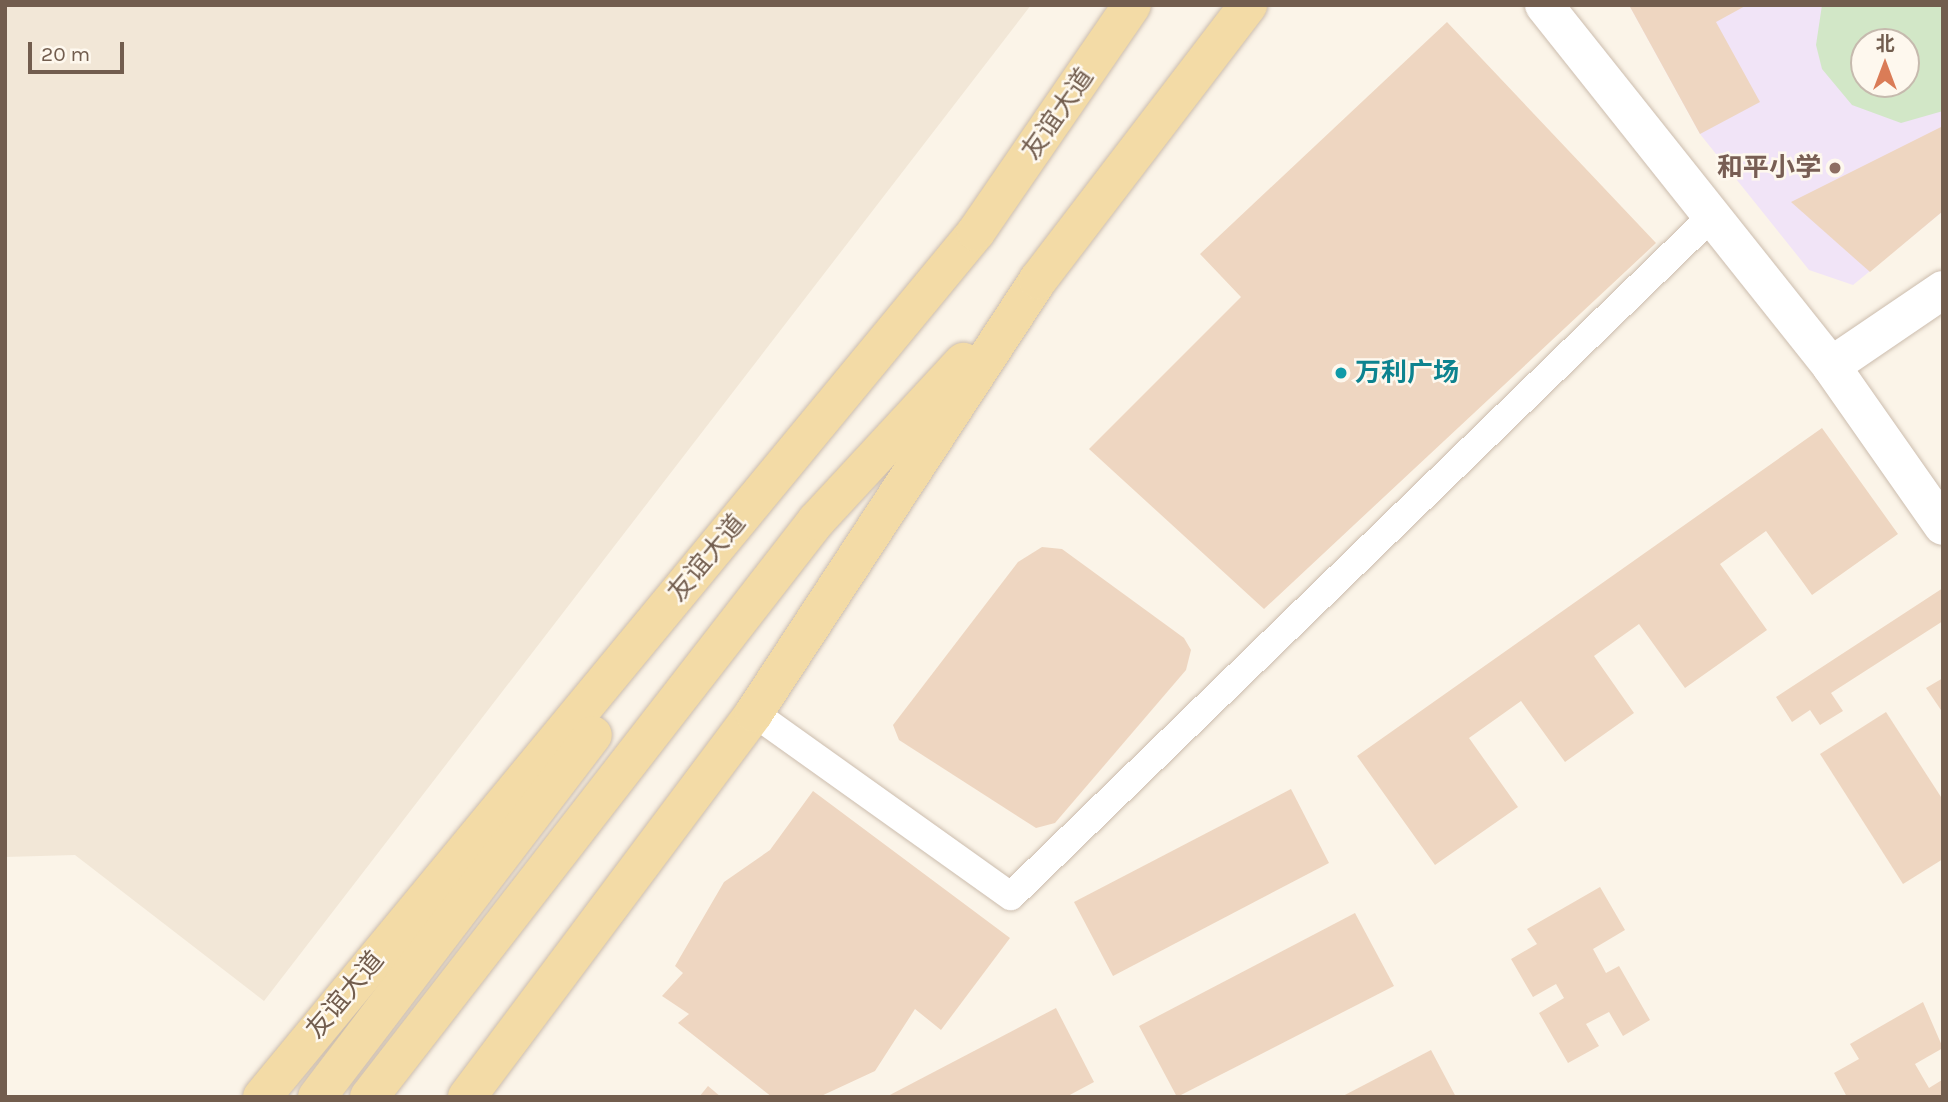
<!DOCTYPE html>
<html>
<head>
<meta charset="utf-8">
<style>
	body { margin:0 }
	#map { position:relative; width:1948px; height:1102px; overflow:hidden; background:#fbf4e8; font-family:Karla,"Noto Sans SC",sans-serif }
	div>[style] { position:absolute }
	.residential>* { inset:0; background:#f2e7d7 }
	.education>* { inset:0; background:#f1e4f7 }
	.green>* { inset:0; background:#d2e7c7 }
	.building>* { inset:0; background:#eed6c1 }
	.roads { filter:drop-shadow(0 0 2px #ccbdae) drop-shadow(0 0 2px #ccbdae) }
	.street>* { height:28px; margin:-14px; padding:0 14px; transform-origin:14px; border-radius:14px; background:#fff }
	.secondary>* { height:38px; margin:-19px; padding:0 19px; transform-origin:19px; border-radius:19px; background:#fff }
	.primary>* { height:38px; margin:-19px; padding:0 19px; transform-origin:19px; border-radius:19px; background:#f3dba6 }
	.dots>* { width:19px; height:19px; translate:-50% -50%; box-sizing:border-box; border:4px solid #fef8ee; border-radius:50% }
	span { translate:-50% -50%; white-space:nowrap; text-align:center; line-height:1.15; -webkit-text-stroke:5px #fef8ee; paint-order:stroke }
	.street-label { font-size:26px; color:#725d4e }
	.education-label { font-size:26px; color:#785e54; font-weight:700 }
	.right { translate:-100% -50%; text-align:right }
	.culture-label { font-size:26px; color:#0d838f; font-weight:700 }
	.left { translate:0 -50%; text-align:left }
	.frame { position:absolute; inset:0; border:7px solid #725d4e; pointer-events:none }
	.north { position:absolute; left:1850px; top:28px; width:70px; height:70px; box-sizing:border-box; background:#fef8ee; border:2px solid #c6baae; border-radius:50%; rotate:0deg; font-size:19px; font-weight:700; line-height:28px; text-align:center; color:#725d4e }
	.north::after { content:''; display:block; margin:auto; width:24px; height:32px; background:#da7c57; clip-path:polygon(50% 0,100% 100%,50% 72%,0 100%) }
	.scale { position:absolute; left:28px; top:42px; width:96px; height:32px; box-sizing:border-box; border:4px solid #725d4e; border-top:0; padding-left:9px; font-size:21px; line-height:24px; white-space:nowrap; color:#725d4e; -webkit-text-stroke:5px #fef8ee; paint-order:stroke }
</style>
</head>
<body>
<div id="map">
	<div class="residential">
		<i style="clip-path:polygon(5px 5px,1031px 5px,264px 1001px,75px 855px,5px 857px)"></i>
	</div>
	<div class="education">
		<i style="clip-path:polygon(evenodd,1629px 5px,1943px 5px,1943px 211px,1853px 285px,1809px 270px,1700px 134px,1629px 5px,1864px 42px,1906px 42px,1906px 84px,1864px 84px,1864px 42px)"></i>
	</div>
	<div class="green">
		<i style="clip-path:polygon(evenodd,1822px 5px,1943px 5px,1943px 111px,1901px 123px,1852px 105px,1822px 69px,1816px 45px,1822px 5px,1864px 42px,1906px 42px,1906px 84px,1864px 84px,1864px 42px)"></i>
	</div>
	<div class="building">
		<i style="clip-path:polygon(1629px 5px,1747px 5px,1716px 22px,1760px 102px,1700px 134px)"></i>
		<i style="clip-path:polygon(1447px 22px,1656px 243px,1264px 609px,1089px 449px,1241px 297px,1200px 254px)"></i>
		<i style="clip-path:polygon(1943px 126px,1943px 211px,1870px 272px,1791px 202px)"></i>
		<i style="clip-path:polygon(1822px 428px,1898px 534px,1812px 595px,1766px 531px,1720px 564px,1767px 630px,1685px 688px,1639px 624px,1594px 656px,1634px 713px,1565px 762px,1521px 701px,1469px 738px,1518px 807px,1435px 865px,1357px 756px)"></i>
		<i style="clip-path:polygon(1042px 547px,1062px 549px,1184px 638px,1191px 650px,1186px 670px,1055px 823px,1036px 828px,899px 740px,893px 725px,1018px 562px)"></i>
		<i style="clip-path:polygon(1943px 588px,1943px 621px,1831px 693px,1843px 711px,1820px 725px,1810px 710px,1792px 722px,1776px 697px)"></i>
		<i style="clip-path:polygon(1943px 678px,1943px 713px,1926px 688px)"></i>
		<i style="clip-path:polygon(1886px 712px,1943px 800px,1943px 859px,1903px 884px,1820px 754px)"></i>
		<i style="clip-path:polygon(1291px 789px,1329px 863px,1113px 976px,1074px 902px)"></i>
		<i style="clip-path:polygon(813px 791px,1010px 938px,941px 1030px,915px 1009px,875px 1071px,819px 1097px,772px 1097px,678px 1023px,689px 1014px,662px 996px,683px 973px,675px 966px,724px 882px,770px 850px)"></i>
		<i style="clip-path:polygon(1600px 887px,1625px 930px,1593px 949px,1606px 973px,1619px 966px,1650px 1020px,1623px 1036px,1609px 1012px,1586px 1024px,1599px 1046px,1568px 1063px,1539px 1013px,1564px 998px,1556px 984px,1533px 997px,1511px 959px,1537px 944px,1527px 929px)"></i>
		<i style="clip-path:polygon(1355px 913px,1394px 986px,1177px 1097px,1139px 1026px)"></i>
		<i style="clip-path:polygon(1923px 1002px,1943px 1048px,1915px 1064px,1929px 1088px,1942px 1080px,1943px 1097px,1847px 1097px,1834px 1073px,1859px 1059px,1850px 1044px)"></i>
		<i style="clip-path:polygon(1056px 1008px,1094px 1082px,1066px 1097px,886px 1097px)"></i>
		<i style="clip-path:polygon(1431px 1050px,1456px 1097px,1341px 1097px)"></i>
		<i style="clip-path:polygon(708px 1086px,721px 1097px,699px 1097px)"></i>
	</div>
	<div class="roads">
		<div class="street">
			<i style="left:754px;top:713px;width:315px;rotate:35.5deg"></i>
			<i style="left:1011px;top:896px;width:975px;rotate:-44.13deg"></i>
		</div>
		<div class="secondary">
			<i style="left:1544px;top:5px;width:461px;rotate:51.5deg"></i>
			<i style="left:1831px;top:366px;width:195px;rotate:55deg"></i>
			<i style="left:1831px;top:366px;width:135px;rotate:-34.2deg"></i>
		</div>
		<div class="primary">
			<i style="left:262px;top:1097px;width:1122px;rotate:-50.46deg"></i>
			<i style="left:976px;top:232px;width:275px;rotate:-55.5deg"></i>
			<i style="left:317px;top:1097px;width:455px;rotate:-52.7deg"></i>
			<i style="left:369px;top:1097px;width:729px;rotate:-52.19deg"></i>
			<i style="left:816px;top:521px;width:217px;rotate:-47.2deg"></i>
			<i style="left:467px;top:1097px;width:479px;rotate:-53.2deg"></i>
			<i style="left:754px;top:713px;width:518px;rotate:-56.74deg"></i>
			<i style="left:1038px;top:280px;width:346px;rotate:-52.6deg"></i>
		</div>
	</div>
	<div class="dots">
		<i style="left:1835px;top:168px;background:#8d6e63"></i>
		<i style="left:1341px;top:373px;background:#0f9aa8"></i>
	</div>
	<div class="street-label">
		<span style="left:1058px;top:114px;rotate:-55deg">友谊大道</span>
		<span style="left:707px;top:558px;rotate:-50deg">友谊大道</span>
		<span style="left:345px;top:995px;rotate:-50deg">友谊大道</span>
	</div>
	<div class="education-label">
		<span class="right" style="left:1821px;top:168px">和平小学</span>
	</div>
	<div class="culture-label">
		<span class="left" style="left:1355px;top:373px">万利广场</span>
	</div>
	<div class="frame"></div>
	<div class="north">北</div>
	<div class="scale">20 m</div>
</div>
</body>
</html>
